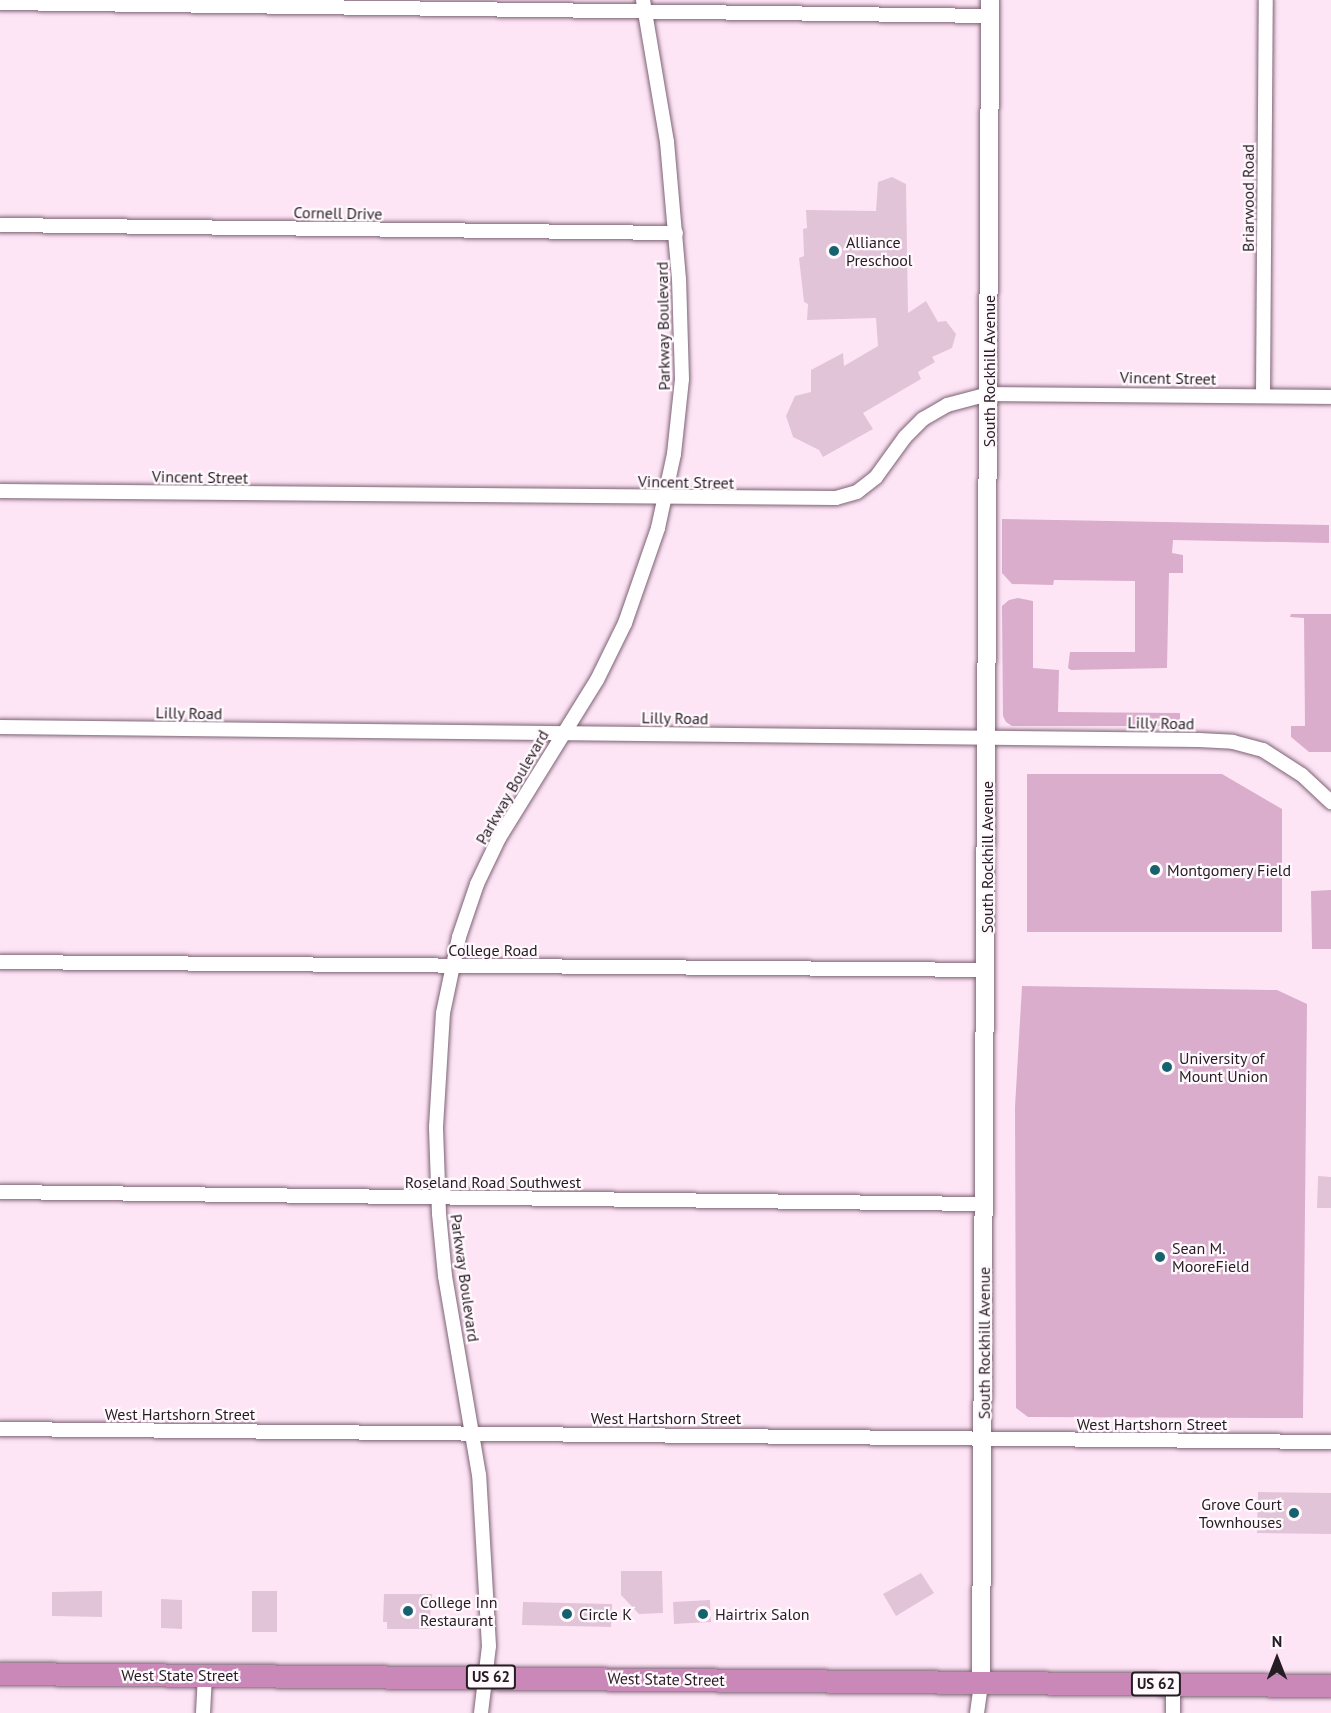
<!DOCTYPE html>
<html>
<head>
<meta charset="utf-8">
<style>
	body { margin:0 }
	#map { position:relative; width:1331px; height:1713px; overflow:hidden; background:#fee5f6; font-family:"PT Sans",sans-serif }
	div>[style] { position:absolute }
	.green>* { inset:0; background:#daadcc }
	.building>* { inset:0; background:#e2c4d8 }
	.roads { filter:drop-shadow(0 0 2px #7d6274) drop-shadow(0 0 2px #7d6274) }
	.minor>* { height:14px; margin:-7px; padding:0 7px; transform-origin:7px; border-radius:7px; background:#fff }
	.tertiary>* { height:18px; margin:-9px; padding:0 9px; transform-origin:9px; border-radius:9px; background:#fff }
	.trunk>* { height:22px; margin:-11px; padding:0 11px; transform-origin:11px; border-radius:11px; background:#ca88b8 }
	.dots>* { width:16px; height:16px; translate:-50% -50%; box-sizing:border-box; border:3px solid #fff9fd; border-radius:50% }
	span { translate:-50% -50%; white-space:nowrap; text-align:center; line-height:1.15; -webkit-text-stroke:4.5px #fff9fd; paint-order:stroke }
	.shield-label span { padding:2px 4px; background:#fff9fd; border:2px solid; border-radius:4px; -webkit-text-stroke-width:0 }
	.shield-label { font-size:15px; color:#261c23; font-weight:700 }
	.street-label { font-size:16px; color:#261c23 }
	.poi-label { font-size:16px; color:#261c23 }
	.left { translate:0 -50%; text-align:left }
	.right { translate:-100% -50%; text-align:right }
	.north { position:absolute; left:1247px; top:1629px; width:60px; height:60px; -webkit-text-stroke:4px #fff9fd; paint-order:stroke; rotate:0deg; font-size:16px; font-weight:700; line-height:24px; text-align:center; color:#261c23 }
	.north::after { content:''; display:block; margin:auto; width:21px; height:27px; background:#261c23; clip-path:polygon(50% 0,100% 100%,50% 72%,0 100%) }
</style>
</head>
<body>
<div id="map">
	<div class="green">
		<i style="clip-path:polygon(1002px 519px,1329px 525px,1329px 543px,1173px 540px,1172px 553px,1183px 555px,1183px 573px,1169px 573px,1167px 668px,1071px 670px,1068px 668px,1070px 652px,1135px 652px,1135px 581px,1054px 580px,1053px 585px,1012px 584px,1002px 573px)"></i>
		<i style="clip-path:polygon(1018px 598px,1033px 601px,1033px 668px,1059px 670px,1058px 712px,1180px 713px,1180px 722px,1176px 726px,1012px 726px,1006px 722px,1003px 716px,1002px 606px,1009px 600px)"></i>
		<i style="clip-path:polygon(1291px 614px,1331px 614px,1331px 752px,1309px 752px,1291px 737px,1291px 726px,1305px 726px,1304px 618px,1290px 617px)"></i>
		<i style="clip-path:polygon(1027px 774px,1222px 774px,1282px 809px,1282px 932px,1027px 932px)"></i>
		<i style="clip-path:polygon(1331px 890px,1331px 949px,1312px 949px,1311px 891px)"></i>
		<i style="clip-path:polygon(1022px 986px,1277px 990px,1307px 1004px,1303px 1418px,1028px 1417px,1016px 1408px,1015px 1107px)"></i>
	</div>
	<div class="building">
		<i style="clip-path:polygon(892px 177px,906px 184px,908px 313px,926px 301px,938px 322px,946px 321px,956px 334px,952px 348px,932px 357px,935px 362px,918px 372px,921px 379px,863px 413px,873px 429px,823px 457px,819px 450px,793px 437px,786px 416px,795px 396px,811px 392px,811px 370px,843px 353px,844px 366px,878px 346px,876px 318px,807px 320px,808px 304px,804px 302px,799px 258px,804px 256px,803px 229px,807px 228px,806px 210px,876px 211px,878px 182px)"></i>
		<i style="clip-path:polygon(1318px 1176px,1331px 1177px,1331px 1208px,1317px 1208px)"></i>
		<i style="clip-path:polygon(1258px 1492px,1331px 1493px,1331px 1534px,1257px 1533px)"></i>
		<i style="clip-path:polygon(621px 1571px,662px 1571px,663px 1613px,639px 1614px,621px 1595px)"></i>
		<i style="clip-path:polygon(921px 1573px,934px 1593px,896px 1616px,883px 1594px)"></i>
		<i style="clip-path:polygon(102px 1591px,102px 1617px,52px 1616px,52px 1592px)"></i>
		<i style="clip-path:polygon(252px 1591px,277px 1591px,277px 1632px,252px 1632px)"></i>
		<i style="clip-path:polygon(384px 1594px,432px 1594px,429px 1629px,387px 1629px,387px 1622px,383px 1622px)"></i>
		<i style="clip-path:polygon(161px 1599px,182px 1600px,182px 1629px,161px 1628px)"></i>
		<i style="clip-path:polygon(710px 1600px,711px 1622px,674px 1624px,673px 1602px)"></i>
		<i style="clip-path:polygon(523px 1602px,612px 1604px,611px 1627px,522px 1625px)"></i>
	</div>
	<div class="roads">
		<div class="minor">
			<i style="left:0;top:3px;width:990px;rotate:0.75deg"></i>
			<i style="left:0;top:225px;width:676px;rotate:0.68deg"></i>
			<i style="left:1263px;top:396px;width:396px;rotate:-89.6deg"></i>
			<i style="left:0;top:491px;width:836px;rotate:0.48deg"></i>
			<i style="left:836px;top:498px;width:22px;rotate:-16deg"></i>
			<i style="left:857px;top:492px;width:24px;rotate:-38deg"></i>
			<i style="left:876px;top:477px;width:49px;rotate:-54.1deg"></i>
			<i style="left:905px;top:437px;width:25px;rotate:-45deg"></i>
			<i style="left:923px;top:419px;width:28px;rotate:-30deg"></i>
			<i style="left:947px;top:405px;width:43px;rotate:-14.7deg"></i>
			<i style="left:989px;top:394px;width:342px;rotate:0.5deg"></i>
			<i style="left:0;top:727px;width:1199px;rotate:0.62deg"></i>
			<i style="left:1199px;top:740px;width:34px;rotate:3deg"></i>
			<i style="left:1233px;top:742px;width:31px;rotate:15deg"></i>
			<i style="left:1263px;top:750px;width:46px;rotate:32.7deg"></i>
			<i style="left:1302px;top:775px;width:40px;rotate:43deg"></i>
			<i style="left:0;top:962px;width:986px;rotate:0.46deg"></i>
			<i style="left:0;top:1192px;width:985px;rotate:0.7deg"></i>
			<i style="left:0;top:1429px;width:1331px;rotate:0.56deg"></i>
			<i style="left:1173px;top:1684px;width:29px;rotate:90deg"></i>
			<i style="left:203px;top:1713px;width:37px;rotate:-87deg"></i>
			<i style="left:481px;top:1713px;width:67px;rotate:-83.2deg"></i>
			<i style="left:489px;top:1646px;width:171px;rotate:-93.3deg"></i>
			<i style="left:479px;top:1475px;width:202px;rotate:-99.7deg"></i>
			<i style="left:445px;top:1276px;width:62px;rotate:-95.5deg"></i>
			<i style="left:439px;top:1214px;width:87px;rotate:-92deg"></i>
			<i style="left:436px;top:1127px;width:114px;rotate:-86.5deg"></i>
			<i style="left:443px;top:1013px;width:78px;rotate:-78.1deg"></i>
			<i style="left:459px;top:937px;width:56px;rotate:-71.2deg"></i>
			<i style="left:477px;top:884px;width:51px;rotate:-64.4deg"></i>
			<i style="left:499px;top:838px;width:186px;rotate:-58.2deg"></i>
			<i style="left:597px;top:680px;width:64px;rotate:-63.8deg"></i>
			<i style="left:625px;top:623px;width:101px;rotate:-70.8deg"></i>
			<i style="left:658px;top:528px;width:76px;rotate:-77.8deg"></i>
			<i style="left:674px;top:454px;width:75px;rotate:-83.9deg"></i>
			<i style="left:682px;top:379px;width:100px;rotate:-91.7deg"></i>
			<i style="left:679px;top:279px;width:138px;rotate:-95deg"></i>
			<i style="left:667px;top:142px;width:144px;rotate:-99.6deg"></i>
			<i style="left:977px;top:1713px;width:30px;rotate:-82deg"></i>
		</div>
		<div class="tertiary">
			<i style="left:981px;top:1683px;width:1683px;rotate:-89.69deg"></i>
		</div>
		<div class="trunk">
			<i style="left:0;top:1674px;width:1331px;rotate:0.52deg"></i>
		</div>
	</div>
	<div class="dots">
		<i style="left:834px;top:251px;background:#17626f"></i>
		<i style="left:1155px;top:870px;background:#17626f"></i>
		<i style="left:1167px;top:1067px;background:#17626f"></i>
		<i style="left:1160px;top:1257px;background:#17626f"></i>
		<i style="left:1294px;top:1513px;background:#17626f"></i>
		<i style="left:408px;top:1611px;background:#17626f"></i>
		<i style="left:567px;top:1614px;background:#17626f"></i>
		<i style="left:703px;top:1614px;background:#17626f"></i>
	</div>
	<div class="shield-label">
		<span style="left:491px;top:1677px">US 62</span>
		<span style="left:1156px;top:1684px">US 62</span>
	</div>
	<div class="street-label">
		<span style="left:1248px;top:198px;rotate:-90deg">Briarwood Road</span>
		<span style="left:338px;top:213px;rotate:1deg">Cornell Drive</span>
		<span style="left:663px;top:326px;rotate:-91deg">Parkway Boulevard</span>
		<span style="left:989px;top:371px;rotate:-90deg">South Rockhill Avenue</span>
		<span style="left:1168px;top:378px;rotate:1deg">Vincent Street</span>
		<span style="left:200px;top:477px;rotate:1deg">Vincent Street</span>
		<span style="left:686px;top:482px;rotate:1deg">Vincent Street</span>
		<span style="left:189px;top:713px;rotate:1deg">Lilly Road</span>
		<span style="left:675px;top:718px;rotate:1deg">Lilly Road</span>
		<span style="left:1161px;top:723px;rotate:1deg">Lilly Road</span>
		<span style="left:512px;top:787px;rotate:-60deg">Parkway Boulevard</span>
		<span style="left:987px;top:857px;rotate:-90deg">South Rockhill Avenue</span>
		<span style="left:493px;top:950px">College Road</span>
		<span style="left:493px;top:1182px">Roseland Road Southwest</span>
		<span style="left:465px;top:1278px;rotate:82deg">Parkway Boulevard</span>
		<span style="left:984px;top:1343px;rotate:-90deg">South Rockhill Avenue</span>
		<span style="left:180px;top:1414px">West Hartshorn Street</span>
		<span style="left:666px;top:1418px">West Hartshorn Street</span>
		<span style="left:1152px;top:1424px">West Hartshorn Street</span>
		<span style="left:180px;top:1675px">West State Street</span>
		<span style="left:666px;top:1679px;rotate:1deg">West State Street</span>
	</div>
	<div class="poi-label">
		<span class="left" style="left:846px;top:251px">Alliance<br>Preschool</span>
		<span class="left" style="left:1167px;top:870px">Montgomery Field</span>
		<span class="left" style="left:1179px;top:1067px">University of<br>Mount Union</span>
		<span class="left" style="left:1172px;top:1257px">Sean M.<br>MooreField</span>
		<span class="right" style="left:1282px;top:1513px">Grove Court<br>Townhouses</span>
		<span class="left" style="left:420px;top:1611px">College Inn<br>Restaurant</span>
		<span class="left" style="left:579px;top:1614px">Circle K</span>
		<span class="left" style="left:715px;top:1614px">Hairtrix Salon</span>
	</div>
	<div class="north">N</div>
</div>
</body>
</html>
